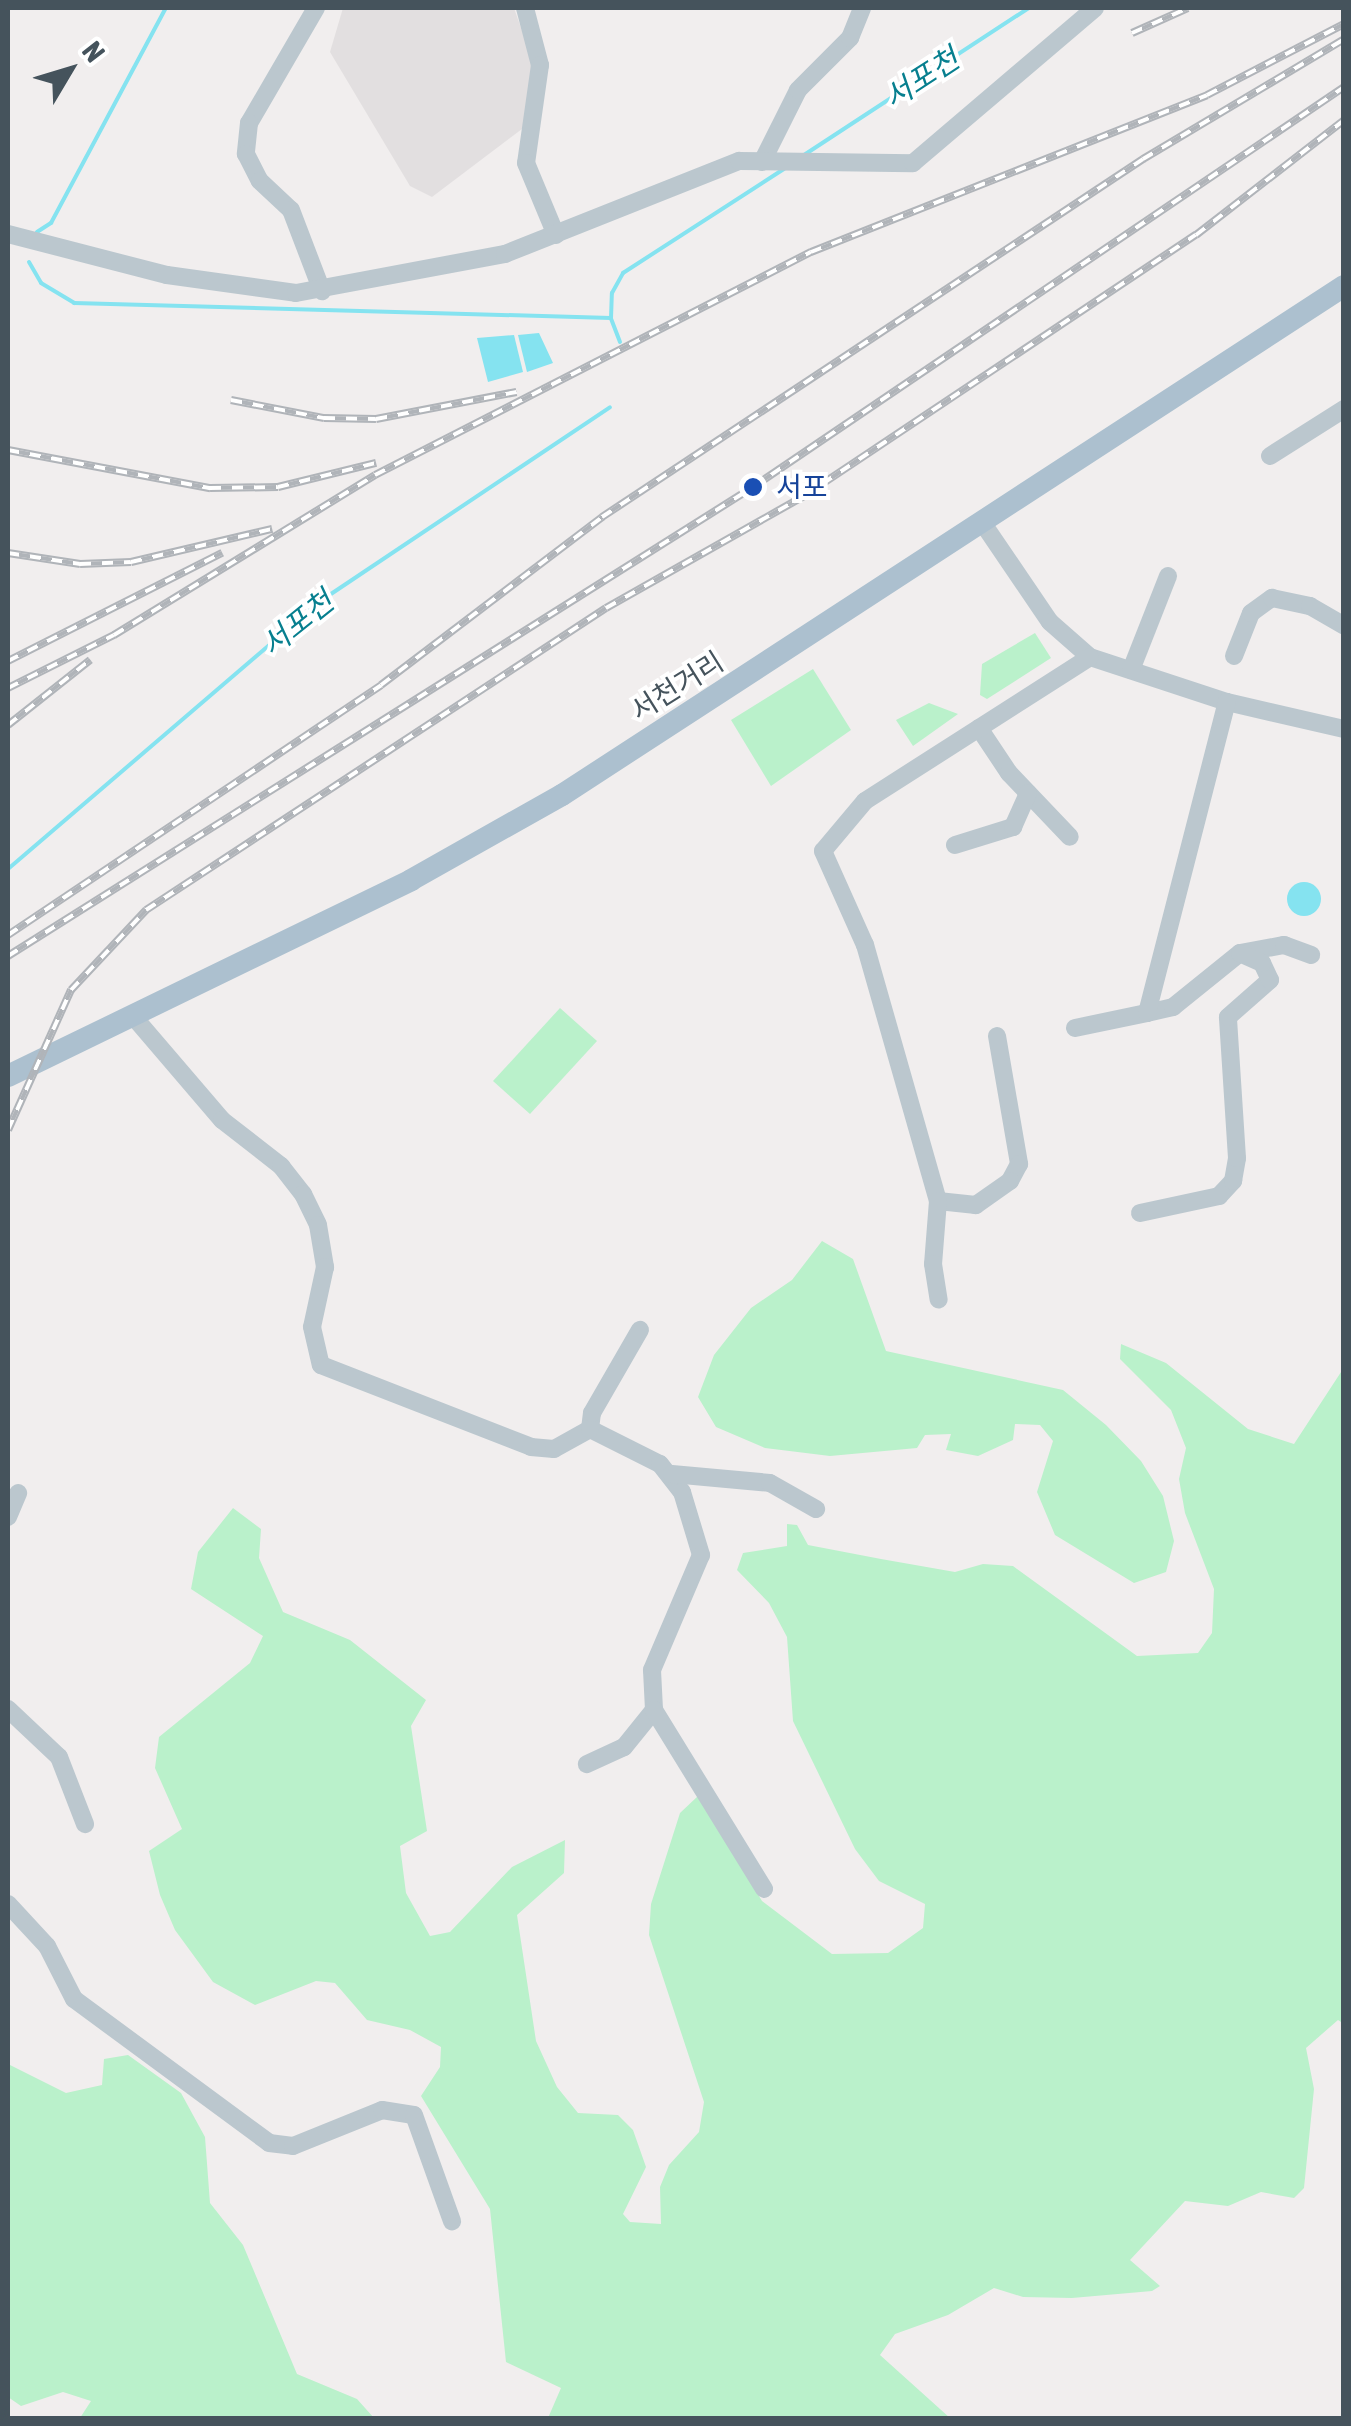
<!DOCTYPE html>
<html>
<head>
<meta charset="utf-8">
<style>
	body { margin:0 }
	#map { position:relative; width:1351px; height:2426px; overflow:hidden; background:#f1eeee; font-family:"Asap Condensed","Noto Sans KR",sans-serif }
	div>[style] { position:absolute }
	.education>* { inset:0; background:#e2dfe0 }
	.green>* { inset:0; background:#baf1cb }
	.water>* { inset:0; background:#85e3f0 }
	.round { border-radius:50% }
	.stream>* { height:4px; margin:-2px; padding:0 2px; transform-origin:2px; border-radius:2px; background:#85e3f0 }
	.minor>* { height:18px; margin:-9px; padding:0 9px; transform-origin:9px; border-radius:9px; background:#bbc7ce }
	.major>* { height:22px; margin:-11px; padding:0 11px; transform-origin:11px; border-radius:11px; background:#acc0cf }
	.rail>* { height:8px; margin-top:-4px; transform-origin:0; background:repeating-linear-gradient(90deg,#fff 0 11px,#b0b4b9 0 22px); box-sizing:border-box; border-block:2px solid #b0b4b9 }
	.dots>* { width:28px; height:28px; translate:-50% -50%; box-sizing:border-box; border:5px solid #fff; border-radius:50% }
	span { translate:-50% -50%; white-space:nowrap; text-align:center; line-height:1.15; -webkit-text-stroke:8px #fff; paint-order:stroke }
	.transit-label { font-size:28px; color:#164399 }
	.left { translate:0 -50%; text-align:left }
	.street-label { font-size:28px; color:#45535c }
	.water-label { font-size:30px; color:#077f8f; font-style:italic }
	.frame { position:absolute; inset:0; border:10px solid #45535c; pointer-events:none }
	.north { position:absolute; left:20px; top:20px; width:100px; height:100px; -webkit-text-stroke:8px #fff; paint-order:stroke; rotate:52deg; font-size:28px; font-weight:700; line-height:40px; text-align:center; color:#45535c }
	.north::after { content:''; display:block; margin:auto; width:35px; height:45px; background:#45535c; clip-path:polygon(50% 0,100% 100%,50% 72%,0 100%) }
</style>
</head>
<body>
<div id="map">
	<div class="education">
		<i style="clip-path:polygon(343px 8px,514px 8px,534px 65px,526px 126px,432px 197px,410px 186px,330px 52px)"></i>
	</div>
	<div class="green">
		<i style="clip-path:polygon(1035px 633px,1051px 658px,987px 699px,980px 695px,982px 664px)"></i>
		<i style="clip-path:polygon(813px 669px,851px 730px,771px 786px,731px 720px)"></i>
		<i style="clip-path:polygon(929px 703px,958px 714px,913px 746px,896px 720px)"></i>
		<i style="clip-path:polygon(560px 1008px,597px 1041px,530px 1114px,493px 1081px)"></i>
		<i style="clip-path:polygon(822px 1241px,853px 1259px,886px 1351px,1063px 1390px,1106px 1425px,1141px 1461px,1163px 1496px,1174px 1541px,1166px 1572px,1134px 1583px,1055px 1535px,1037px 1492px,1053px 1441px,1040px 1425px,1015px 1424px,1013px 1440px,978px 1456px,946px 1450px,951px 1434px,925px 1435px,917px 1448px,830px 1456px,765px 1448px,716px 1427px,698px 1397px,714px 1355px,751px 1308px,792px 1280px)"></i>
		<i style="clip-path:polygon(1121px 1344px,1166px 1363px,1248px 1429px,1294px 1444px,1343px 1369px,1344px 2024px,1338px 2020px,1306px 2048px,1314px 2089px,1304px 2188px,1294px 2198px,1261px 2192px,1228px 2206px,1185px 2201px,1130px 2260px,1160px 2286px,1152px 2291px,1072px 2298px,1023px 2297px,994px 2288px,948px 2315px,895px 2334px,880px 2355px,950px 2418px,548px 2418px,561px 2388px,506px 2362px,490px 2209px,421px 2096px,440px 2067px,441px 2047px,410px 2030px,367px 2020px,335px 1983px,316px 1981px,255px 2005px,213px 1982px,175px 1930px,160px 1895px,149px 1851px,182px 1829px,155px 1768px,159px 1737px,250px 1663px,263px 1636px,191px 1589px,198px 1552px,233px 1508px,261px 1529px,259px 1558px,283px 1612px,350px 1640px,426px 1700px,411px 1726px,427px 1831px,400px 1846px,406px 1893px,430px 1936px,450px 1932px,512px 1867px,565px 1840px,564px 1873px,517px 1915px,536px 2041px,557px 2087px,578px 2113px,618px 2115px,633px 2130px,646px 2167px,623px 2214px,630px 2222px,661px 2224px,660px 2187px,669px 2165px,699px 2132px,704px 2102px,649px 1935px,651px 1904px,680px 1813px,698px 1796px,762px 1901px,832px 1954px,888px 1953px,923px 1928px,925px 1904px,879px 1881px,855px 1849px,793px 1721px,787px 1637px,769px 1603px,737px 1570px,743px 1553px,787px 1546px,787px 1524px,797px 1525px,808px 1545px,881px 1559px,955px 1572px,983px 1564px,1013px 1566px,1137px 1656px,1198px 1653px,1212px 1633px,1214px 1589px,1185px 1513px,1179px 1479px,1186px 1448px,1171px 1410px,1120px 1359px)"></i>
		<i style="clip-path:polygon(128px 2055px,181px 2093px,205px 2137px,210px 2203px,243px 2245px,297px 2374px,357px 2399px,374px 2418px,80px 2418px,91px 2401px,63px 2392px,21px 2406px,8px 2397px,8px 2064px,66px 2093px,102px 2085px,104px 2059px)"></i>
	</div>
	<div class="water">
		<i style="clip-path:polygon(539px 333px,553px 363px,527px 372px,518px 335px)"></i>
		<i style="clip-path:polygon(514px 335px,523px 372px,488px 382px,477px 338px)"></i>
		<i class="round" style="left:1287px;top:882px;width:34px;height:34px"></i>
	</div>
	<div class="stream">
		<i style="left:804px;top:155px;width:269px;rotate:-33.2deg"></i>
		<i style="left:37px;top:232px;width:17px;rotate:-33deg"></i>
		<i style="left:51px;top:223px;width:244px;rotate:-61.9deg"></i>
		<i style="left:29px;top:262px;width:24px;rotate:60deg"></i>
		<i style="left:41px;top:283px;width:39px;rotate:31deg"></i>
		<i style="left:74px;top:303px;width:537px;rotate:1.6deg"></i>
		<i style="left:620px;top:342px;width:26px;rotate:-111deg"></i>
		<i style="left:611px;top:318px;width:25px;rotate:-88deg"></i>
		<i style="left:612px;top:293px;width:23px;rotate:-61deg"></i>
		<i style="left:623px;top:273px;width:192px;rotate:-32.9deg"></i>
		<i style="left:8px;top:869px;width:410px;rotate:-40.6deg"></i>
		<i style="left:319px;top:602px;width:350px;rotate:-33.8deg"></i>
	</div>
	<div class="minor">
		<i style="left:316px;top:8px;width:133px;rotate:120.2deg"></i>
		<i style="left:249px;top:123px;width:31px;rotate:96deg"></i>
		<i style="left:246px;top:154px;width:30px;rotate:63deg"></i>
		<i style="left:260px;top:181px;width:42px;rotate:43.1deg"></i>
		<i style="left:291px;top:210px;width:87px;rotate:69.1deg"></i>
		<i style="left:525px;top:8px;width:59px;rotate:75.3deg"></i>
		<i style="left:540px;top:65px;width:99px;rotate:98.1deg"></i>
		<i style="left:526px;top:163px;width:78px;rotate:67.4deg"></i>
		<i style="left:762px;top:162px;width:80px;rotate:-63.4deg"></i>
		<i style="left:798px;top:90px;width:74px;rotate:-45deg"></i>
		<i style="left:850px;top:38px;width:32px;rotate:-68deg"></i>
		<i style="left:8px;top:234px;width:164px;rotate:14.5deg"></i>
		<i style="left:167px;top:275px;width:130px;rotate:7.9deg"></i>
		<i style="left:296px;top:293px;width:213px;rotate:-10.6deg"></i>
		<i style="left:505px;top:254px;width:252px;rotate:-21.7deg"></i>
		<i style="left:739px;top:161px;width:174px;rotate:0.7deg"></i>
		<i style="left:913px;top:163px;width:239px;rotate:-40.4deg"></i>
		<i style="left:1270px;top:456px;width:88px;rotate:-32.4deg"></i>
		<i style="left:984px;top:525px;width:117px;rotate:55.8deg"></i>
		<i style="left:1050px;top:622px;width:53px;rotate:41.2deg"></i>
		<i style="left:1090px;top:657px;width:144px;rotate:18.2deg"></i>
		<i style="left:1227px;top:702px;width:120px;rotate:13deg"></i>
		<i style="left:1234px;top:656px;width:46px;rotate:-68.4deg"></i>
		<i style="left:1251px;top:613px;width:26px;rotate:-36deg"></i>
		<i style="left:1272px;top:598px;width:39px;rotate:12deg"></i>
		<i style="left:1310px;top:606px;width:39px;rotate:30deg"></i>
		<i style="left:1131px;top:670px;width:101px;rotate:-68.5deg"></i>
		<i style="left:979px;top:728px;width:54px;rotate:56.3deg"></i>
		<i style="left:1009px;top:773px;width:88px;rotate:46.4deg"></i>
		<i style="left:955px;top:845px;width:61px;rotate:-17.2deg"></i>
		<i style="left:1013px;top:827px;width:37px;rotate:-66deg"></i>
		<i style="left:1147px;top:1013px;width:27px;rotate:-13deg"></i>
		<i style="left:1173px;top:1007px;width:86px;rotate:-38.9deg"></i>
		<i style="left:1240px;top:953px;width:45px;rotate:-10.3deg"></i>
		<i style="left:1284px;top:945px;width:29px;rotate:20deg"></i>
		<i style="left:133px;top:1016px;width:137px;rotate:49.4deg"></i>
		<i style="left:222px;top:1120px;width:75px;rotate:37.9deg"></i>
		<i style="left:281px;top:1166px;width:36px;rotate:52deg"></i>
		<i style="left:303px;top:1194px;width:34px;rotate:64deg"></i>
		<i style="left:318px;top:1225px;width:43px;rotate:80.5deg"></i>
		<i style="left:325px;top:1267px;width:61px;rotate:102.2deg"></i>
		<i style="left:312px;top:1327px;width:39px;rotate:77deg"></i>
		<i style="left:321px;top:1365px;width:225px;rotate:21.3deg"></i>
		<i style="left:531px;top:1447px;width:23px;rotate:5deg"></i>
		<i style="left:554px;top:1449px;width:41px;rotate:-29.1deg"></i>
		<i style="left:590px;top:1429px;width:78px;rotate:26.6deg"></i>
		<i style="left:660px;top:1464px;width:36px;rotate:52deg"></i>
		<i style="left:682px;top:1492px;width:66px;rotate:73.2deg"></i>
		<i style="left:701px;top:1555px;width:125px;rotate:113.1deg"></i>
		<i style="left:652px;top:1670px;width:40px;rotate:87.1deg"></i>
		<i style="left:654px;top:1710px;width:48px;rotate:129deg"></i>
		<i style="left:624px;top:1747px;width:41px;rotate:155.3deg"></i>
		<i style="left:1075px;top:1028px;width:74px;rotate:-11.8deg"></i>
		<i style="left:1147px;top:1013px;width:321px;rotate:-75.6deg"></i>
		<i style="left:997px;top:1036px;width:130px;rotate:80.2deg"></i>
		<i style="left:1019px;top:1164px;width:19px;rotate:118deg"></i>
		<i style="left:1010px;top:1181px;width:42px;rotate:144.8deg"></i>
		<i style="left:976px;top:1205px;width:38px;rotate:-174deg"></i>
		<i style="left:938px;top:1201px;width:266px;rotate:-105.9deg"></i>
		<i style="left:865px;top:945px;width:103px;rotate:-114.1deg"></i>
		<i style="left:823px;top:851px;width:65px;rotate:-50deg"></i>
		<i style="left:865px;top:801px;width:267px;rotate:-32.6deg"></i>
		<i style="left:938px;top:1201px;width:63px;rotate:94.5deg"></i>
		<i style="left:933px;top:1264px;width:36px;rotate:81deg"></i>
		<i style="left:1140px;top:1213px;width:81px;rotate:-12.1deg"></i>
		<i style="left:1219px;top:1196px;width:21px;rotate:-47deg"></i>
		<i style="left:1233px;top:1181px;width:23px;rotate:-80deg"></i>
		<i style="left:1237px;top:1158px;width:141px;rotate:-93.7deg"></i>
		<i style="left:1228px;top:1017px;width:56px;rotate:-41.4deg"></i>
		<i style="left:1270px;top:980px;width:19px;rotate:-115deg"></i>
		<i style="left:1262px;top:963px;width:24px;rotate:-156deg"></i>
		<i style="left:590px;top:1429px;width:16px;rotate:-83deg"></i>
		<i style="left:592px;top:1413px;width:96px;rotate:-60deg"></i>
		<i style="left:672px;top:1474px;width:98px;rotate:5.2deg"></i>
		<i style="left:770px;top:1483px;width:53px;rotate:29.5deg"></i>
		<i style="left:8px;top:1517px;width:26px;rotate:-67deg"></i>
		<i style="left:8px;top:1709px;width:70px;rotate:43.3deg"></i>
		<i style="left:59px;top:1757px;width:72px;rotate:68.8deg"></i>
		<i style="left:654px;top:1710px;width:210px;rotate:58.4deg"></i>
		<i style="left:8px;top:1904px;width:57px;rotate:47.1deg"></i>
		<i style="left:47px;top:1946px;width:59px;rotate:63deg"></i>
		<i style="left:74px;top:1999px;width:242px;rotate:36.4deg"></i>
		<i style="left:269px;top:2143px;width:24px;rotate:7deg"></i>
		<i style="left:293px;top:2146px;width:96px;rotate:-22deg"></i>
		<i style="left:382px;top:2110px;width:32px;rotate:9deg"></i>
		<i style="left:414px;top:2115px;width:113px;rotate:70.3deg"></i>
	</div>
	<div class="major">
		<i style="left:8px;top:1076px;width:448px;rotate:-25.9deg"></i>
		<i style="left:411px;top:880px;width:173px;rotate:-29.4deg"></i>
		<i style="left:562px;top:795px;width:933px;rotate:-33.06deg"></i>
	</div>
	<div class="rail">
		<i style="left:1132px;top:33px;width:61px;rotate:-24.1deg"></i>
		<i style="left:231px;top:400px;width:95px;rotate:11deg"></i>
		<i style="left:324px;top:418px;width:52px;rotate:1.1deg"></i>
		<i style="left:376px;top:419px;width:143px;rotate:-10.9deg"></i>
		<i style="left:8px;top:450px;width:206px;rotate:10.7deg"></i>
		<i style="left:210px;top:488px;width:68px;rotate:-0.8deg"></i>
		<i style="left:278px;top:487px;width:101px;rotate:-13.8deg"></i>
		<i style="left:8px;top:553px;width:73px;rotate:8.7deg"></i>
		<i style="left:80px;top:564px;width:51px;rotate:-2.2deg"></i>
		<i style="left:131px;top:562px;width:145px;rotate:-13.2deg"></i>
		<i style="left:8px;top:661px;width:240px;rotate:-26.8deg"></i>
		<i style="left:8px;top:688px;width:119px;rotate:-26.6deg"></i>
		<i style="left:114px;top:635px;width:306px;rotate:-31.5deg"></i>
		<i style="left:375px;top:475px;width:490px;rotate:-27.1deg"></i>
		<i style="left:811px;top:252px;width:426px;rotate:-21.6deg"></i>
		<i style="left:1207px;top:95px;width:154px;rotate:-27.4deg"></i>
		<i style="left:8px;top:725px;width:105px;rotate:-38.4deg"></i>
		<i style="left:8px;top:935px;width:449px;rotate:-33.8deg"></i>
		<i style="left:381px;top:685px;width:278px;rotate:-37.2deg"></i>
		<i style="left:602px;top:517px;width:649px;rotate:-33.49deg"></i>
		<i style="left:1143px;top:159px;width:234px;rotate:-30.8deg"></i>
		<i style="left:8px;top:956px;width:880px;rotate:-32.19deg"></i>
		<i style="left:753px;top:487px;width:714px;rotate:-34.09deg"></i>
		<i style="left:8px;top:1130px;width:154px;rotate:-65.8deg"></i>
		<i style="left:71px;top:990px;width:110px;rotate:-46.8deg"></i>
		<i style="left:146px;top:910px;width:550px;rotate:-33.29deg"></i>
		<i style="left:606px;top:608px;width:227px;rotate:-29.5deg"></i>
		<i style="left:804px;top:496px;width:471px;rotate:-33.7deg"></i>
		<i style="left:1196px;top:235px;width:187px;rotate:-37.8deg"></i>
	</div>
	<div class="dots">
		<i style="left:753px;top:487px;background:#1a4fb4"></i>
	</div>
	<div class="transit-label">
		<span class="left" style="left:776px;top:487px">서포</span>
	</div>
	<div class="street-label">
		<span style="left:677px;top:686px;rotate:-32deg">서천거리</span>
	</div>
	<div class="water-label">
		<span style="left:921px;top:78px;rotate:-33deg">서포천</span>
		<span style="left:297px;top:623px;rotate:-39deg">서포천</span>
	</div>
	<div class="frame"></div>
	<div class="north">N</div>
</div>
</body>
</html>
